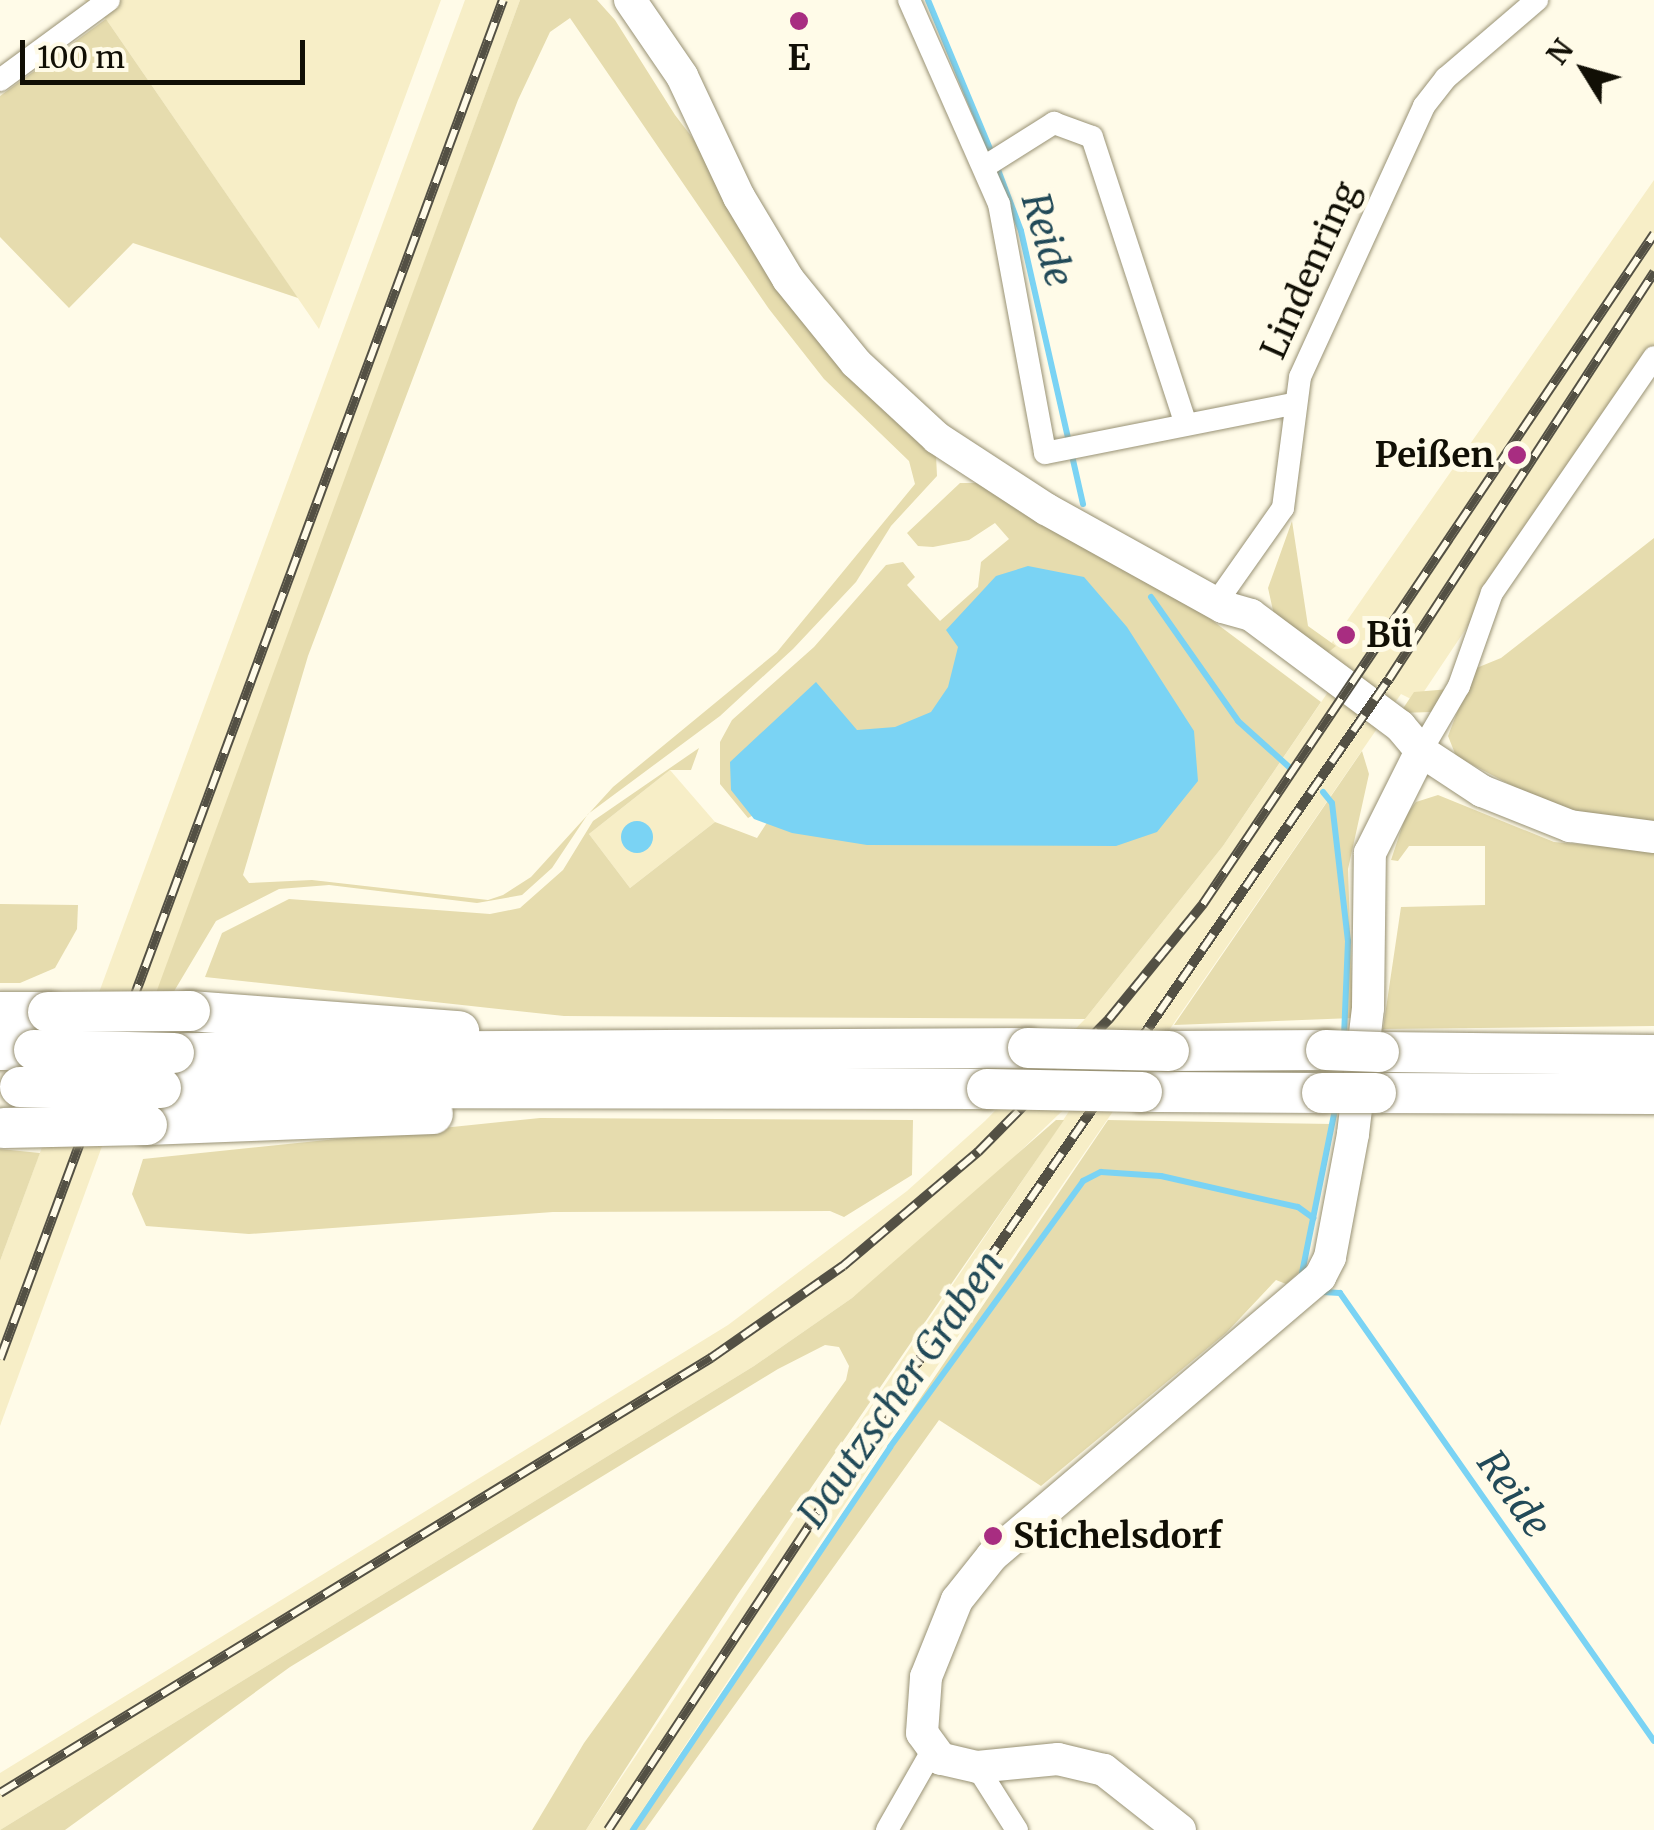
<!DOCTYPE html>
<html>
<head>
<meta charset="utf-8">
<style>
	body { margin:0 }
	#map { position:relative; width:1654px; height:1830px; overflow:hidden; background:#fffbe8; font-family:Merriweather,serif }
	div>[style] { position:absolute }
	.built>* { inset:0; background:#f7eec7 }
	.green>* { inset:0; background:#e6dcae }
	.water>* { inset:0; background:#7ad3f4 }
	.round { border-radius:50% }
	.stream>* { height:6px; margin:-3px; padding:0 3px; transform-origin:3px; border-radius:3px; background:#7ad3f4 }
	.roads { filter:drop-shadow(0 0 2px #999275) drop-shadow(0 0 2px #999275) }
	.street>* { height:22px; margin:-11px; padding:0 11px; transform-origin:11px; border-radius:11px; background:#fff }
	.secondary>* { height:32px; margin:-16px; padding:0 16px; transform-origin:16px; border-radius:16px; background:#fff }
	.highway>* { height:40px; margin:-20px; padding:0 20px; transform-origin:20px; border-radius:20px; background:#fff }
	.rail>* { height:10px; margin-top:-5px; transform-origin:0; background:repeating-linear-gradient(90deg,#fffbe8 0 19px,#535044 0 38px); box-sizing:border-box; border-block:2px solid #535044 }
	.bridges { filter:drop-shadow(0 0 2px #999275) drop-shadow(0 0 2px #999275) }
	.highway-bridge>* { height:40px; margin:-20px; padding:0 20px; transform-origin:20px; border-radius:20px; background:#fff }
	.dots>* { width:28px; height:28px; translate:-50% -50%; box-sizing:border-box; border:5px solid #fffbe8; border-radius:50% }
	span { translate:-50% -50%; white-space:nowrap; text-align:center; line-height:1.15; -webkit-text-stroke:10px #fffbe8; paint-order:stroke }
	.poi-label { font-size:35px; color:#110f05; font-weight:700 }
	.right { translate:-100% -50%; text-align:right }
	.left { translate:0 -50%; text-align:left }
	.street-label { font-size:35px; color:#110f05 }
	.water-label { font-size:38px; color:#224a58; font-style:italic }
	.north { position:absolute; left:1534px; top:20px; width:100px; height:100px; -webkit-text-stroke:8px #fffbe8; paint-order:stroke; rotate:307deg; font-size:28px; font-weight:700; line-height:40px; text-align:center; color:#110f05 }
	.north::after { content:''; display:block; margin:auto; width:35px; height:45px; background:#110f05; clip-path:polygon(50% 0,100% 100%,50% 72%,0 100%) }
	.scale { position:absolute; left:20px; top:40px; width:285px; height:45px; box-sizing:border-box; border:5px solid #110f05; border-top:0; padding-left:12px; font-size:30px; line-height:35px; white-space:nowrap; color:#110f05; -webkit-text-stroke:8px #fffbe8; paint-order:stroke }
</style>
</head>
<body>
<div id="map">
	<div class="built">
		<i style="clip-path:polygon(84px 0,441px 0,319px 329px,106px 19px)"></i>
		<i style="clip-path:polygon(465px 0,520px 0,0 1426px,0 1261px)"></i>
		<i style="clip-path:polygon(1654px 180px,1654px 347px,1417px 702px,1401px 694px,916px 1397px,629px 1830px,586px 1830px,1082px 1092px,958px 1211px,852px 1298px,754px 1366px,0 1830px,0 1773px,728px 1325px,907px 1191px,985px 1121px,1085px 1019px,1223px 846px,1341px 673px,1321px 658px)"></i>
		<i style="clip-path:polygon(670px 770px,715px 822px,630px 888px,589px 834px)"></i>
	</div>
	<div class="green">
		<i style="clip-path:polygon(evenodd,520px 0,597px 0,615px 20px,675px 115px,936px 455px,937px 476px,891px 526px,856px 582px,793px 649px,720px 716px,588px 814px,552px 868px,522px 895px,477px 903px,329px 885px,279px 889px,216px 921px,173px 993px,156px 993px,520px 0,570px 18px,769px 309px,824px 379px,909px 461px,915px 484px,777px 652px,613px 787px,531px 877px,503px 895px,488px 900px,312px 880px,249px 883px,243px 875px,308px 656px,518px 100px,550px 32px,570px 18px)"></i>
		<i style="clip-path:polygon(106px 19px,298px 298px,133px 243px,69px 308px,0 237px,0 96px)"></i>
		<i style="clip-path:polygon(960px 483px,982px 483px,1193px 606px,1321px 702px,1223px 846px,1085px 1019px,564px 1016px,205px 977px,222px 933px,289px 899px,490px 914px,520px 908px,563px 870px,593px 821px,699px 748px,691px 770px,670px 770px,589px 834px,630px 888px,715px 822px,757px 838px,770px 818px,1116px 840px,956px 669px,945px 699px,926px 722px,748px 818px,720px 784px,720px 742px,732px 720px,814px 647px,886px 565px,903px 562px,915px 577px,907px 585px,940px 621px,978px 587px,981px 562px,1009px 539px,995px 523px,969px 540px,933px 547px,918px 546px,907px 533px)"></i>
		<i style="clip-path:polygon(1292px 521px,1308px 626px,1336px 646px,1321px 658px,1276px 624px,1268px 588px)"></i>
		<i style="clip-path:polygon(1654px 538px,1654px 825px,1589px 817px,1539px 800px,1456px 756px,1448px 736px,1474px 669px,1501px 658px)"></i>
		<i style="clip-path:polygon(1450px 689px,1432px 712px,1400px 713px,1414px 692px)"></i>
		<i style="clip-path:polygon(1362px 751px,1369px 774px,1348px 869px,1353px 1018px,1174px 1025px)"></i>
		<i style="clip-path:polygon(1438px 795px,1554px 842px,1654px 851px,1654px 1026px,1383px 1029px,1401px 907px,1485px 905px,1485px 846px,1409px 846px,1398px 861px,1391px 860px,1406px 815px,1416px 802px)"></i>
		<i style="clip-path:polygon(0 904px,78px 905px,77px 929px,55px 968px,20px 983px,0 983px)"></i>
		<i style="clip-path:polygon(540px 1118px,913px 1120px,912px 1175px,844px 1217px,830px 1211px,553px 1212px,249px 1234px,146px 1226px,132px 1194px,143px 1159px)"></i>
		<i style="clip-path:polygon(1056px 1120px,1064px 1120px,738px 1594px,586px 1830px,532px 1830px,584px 1743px,846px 1380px,849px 1366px,839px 1347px,825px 1345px,778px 1369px,290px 1667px,65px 1830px,0 1830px,754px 1366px,852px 1298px)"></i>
		<i style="clip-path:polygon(1108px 1120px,1332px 1124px,1306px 1266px,1286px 1284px,1276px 1280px,1226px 1333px,1041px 1486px,939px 1420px,645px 1830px,629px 1830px)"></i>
		<i style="clip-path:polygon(0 1149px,40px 1153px,0 1261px)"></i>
	</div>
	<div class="water">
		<i style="clip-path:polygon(1028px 566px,1084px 577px,1127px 627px,1194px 731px,1198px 781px,1157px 832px,1116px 846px,867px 845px,792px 833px,754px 819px,731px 790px,730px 762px,816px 682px,857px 730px,895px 727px,931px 712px,948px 687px,958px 647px,946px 630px,996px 576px)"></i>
		<i class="round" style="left:621px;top:821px;width:32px;height:32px"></i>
	</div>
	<div class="stream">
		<i style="left:928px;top:0;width:169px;rotate:67.4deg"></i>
		<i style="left:997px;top:167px;width:68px;rotate:69.4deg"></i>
		<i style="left:1021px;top:231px;width:280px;rotate:77.2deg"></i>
		<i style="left:1151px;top:597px;width:151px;rotate:54.9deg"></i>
		<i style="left:1238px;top:721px;width:69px;rotate:42deg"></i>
		<i style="left:1323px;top:792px;width:14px;rotate:51deg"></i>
		<i style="left:1332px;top:803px;width:139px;rotate:83.4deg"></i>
		<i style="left:1348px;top:941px;width:96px;rotate:92.4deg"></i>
		<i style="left:1302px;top:1273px;width:167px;rotate:-78.6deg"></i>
		<i style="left:1323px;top:1292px;width:17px;rotate:3deg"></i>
		<i style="left:1340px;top:1293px;width:547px;rotate:54.97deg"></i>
		<i style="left:633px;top:1830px;width:461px;rotate:-56.1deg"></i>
		<i style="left:890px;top:1447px;width:329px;rotate:-54deg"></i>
		<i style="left:1083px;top:1181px;width:20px;rotate:-27deg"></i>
		<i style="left:1101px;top:1172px;width:60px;rotate:3.8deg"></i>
		<i style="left:1161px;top:1176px;width:140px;rotate:12.8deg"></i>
		<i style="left:1298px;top:1207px;width:19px;rotate:36deg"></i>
	</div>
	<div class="roads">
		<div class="street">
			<i style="left:909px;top:0;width:223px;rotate:66.2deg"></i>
			<i style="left:999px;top:204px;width:253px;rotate:79.5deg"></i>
			<i style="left:1045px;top:453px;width:253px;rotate:-11.2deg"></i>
			<i style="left:0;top:80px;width:135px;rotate:-36.3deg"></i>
			<i style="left:984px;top:167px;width:83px;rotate:-32.2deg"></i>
			<i style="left:1054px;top:123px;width:40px;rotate:20.2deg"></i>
			<i style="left:1092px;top:137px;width:302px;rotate:71.9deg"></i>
			<i style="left:1216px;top:603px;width:116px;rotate:-54.8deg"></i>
			<i style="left:1283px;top:508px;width:132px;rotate:-82.6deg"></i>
			<i style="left:1300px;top:377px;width:298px;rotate:-65.4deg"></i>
			<i style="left:1424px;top:106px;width:36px;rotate:-52deg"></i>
			<i style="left:1446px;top:78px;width:120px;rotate:-40.6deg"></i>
			<i style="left:1421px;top:751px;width:75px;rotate:-59.7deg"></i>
			<i style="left:1459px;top:686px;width:99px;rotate:-70.5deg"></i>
			<i style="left:1492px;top:593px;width:286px;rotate:-55.5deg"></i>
			<i style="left:977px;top:1767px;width:75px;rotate:57.6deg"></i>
			<i style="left:887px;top:1830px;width:91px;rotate:-60.3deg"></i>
		</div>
		<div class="secondary">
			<i style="left:630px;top:0;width:92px;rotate:55.6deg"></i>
			<i style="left:682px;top:76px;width:134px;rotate:64.8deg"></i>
			<i style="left:739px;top:197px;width:96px;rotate:59.1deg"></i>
			<i style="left:788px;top:279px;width:108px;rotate:51deg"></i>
			<i style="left:856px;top:363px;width:110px;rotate:42.8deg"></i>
			<i style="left:937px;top:438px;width:130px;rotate:33.1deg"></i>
			<i style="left:1046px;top:509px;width:202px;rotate:29deg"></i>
			<i style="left:1223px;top:607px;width:29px;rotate:16deg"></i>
			<i style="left:1251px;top:615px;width:186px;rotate:36.7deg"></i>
			<i style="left:1400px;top:726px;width:33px;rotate:50deg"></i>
			<i style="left:1421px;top:751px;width:73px;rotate:33.3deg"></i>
			<i style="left:1482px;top:791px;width:95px;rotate:21.7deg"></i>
			<i style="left:1570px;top:826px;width:85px;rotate:7.5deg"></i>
			<i style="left:1180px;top:1830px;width:97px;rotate:-141.7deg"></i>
			<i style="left:1104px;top:1770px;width:47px;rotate:-166.6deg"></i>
			<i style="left:1058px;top:1759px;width:81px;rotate:174.4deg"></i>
			<i style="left:977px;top:1767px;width:37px;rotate:-167deg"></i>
			<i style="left:941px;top:1759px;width:32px;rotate:-126deg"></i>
			<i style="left:922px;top:1733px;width:56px;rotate:-85.9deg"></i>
			<i style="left:926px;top:1677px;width:83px;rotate:-68.1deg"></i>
			<i style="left:957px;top:1600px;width:56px;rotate:-51.5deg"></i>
			<i style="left:992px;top:1556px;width:431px;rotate:-40.4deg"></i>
			<i style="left:1320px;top:1277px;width:22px;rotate:-63deg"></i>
			<i style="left:1330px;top:1257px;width:125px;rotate:-79.4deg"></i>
			<i style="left:1353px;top:1134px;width:127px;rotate:-83.2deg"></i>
			<i style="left:1368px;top:1008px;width:155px;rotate:-89.3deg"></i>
			<i style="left:1370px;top:853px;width:114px;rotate:-63.4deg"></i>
		</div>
		<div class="highway">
			<i style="left:190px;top:1011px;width:270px;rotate:4.3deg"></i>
			<i style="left:0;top:1012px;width:48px"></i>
			<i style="left:0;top:1050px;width:34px"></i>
			<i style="left:1169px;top:1051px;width:157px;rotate:-0.4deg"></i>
			<i style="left:1379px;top:1052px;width:275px;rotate:0.6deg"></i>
			<i style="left:174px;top:1053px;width:854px;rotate:-0.34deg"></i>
			<i style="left:161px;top:1088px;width:826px;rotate:0.07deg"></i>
			<i style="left:1142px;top:1092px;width:180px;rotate:0.3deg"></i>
			<i style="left:1376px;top:1093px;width:278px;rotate:0.2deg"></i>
			<i style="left:147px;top:1125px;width:286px;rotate:-2.2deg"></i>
		</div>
	</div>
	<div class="rail">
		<i style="left:0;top:1359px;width:1449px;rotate:-69.69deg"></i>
		<i style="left:0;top:1793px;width:834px;rotate:-31.46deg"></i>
		<i style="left:711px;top:1358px;width:161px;rotate:-34.9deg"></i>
		<i style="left:843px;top:1266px;width:177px;rotate:-40.2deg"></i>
		<i style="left:978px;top:1152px;width:187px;rotate:-45.4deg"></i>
		<i style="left:1109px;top:1019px;width:149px;rotate:-50.7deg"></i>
		<i style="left:1203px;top:904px;width:808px;rotate:-56.05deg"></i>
		<i style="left:608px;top:1830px;width:530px;rotate:-56.55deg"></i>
		<i style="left:900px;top:1388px;width:861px;rotate:-55.41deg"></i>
		<i style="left:1389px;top:679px;width:486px;rotate:-56.9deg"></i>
	</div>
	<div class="bridges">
		<div class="highway-bridge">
			<i style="left:48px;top:1012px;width:142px;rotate:-0.4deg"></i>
			<i style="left:1028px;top:1048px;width:141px;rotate:1.2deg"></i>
			<i style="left:34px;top:1050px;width:140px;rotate:1.2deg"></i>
			<i style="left:1326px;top:1050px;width:53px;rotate:2.2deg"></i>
			<i style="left:20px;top:1087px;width:141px;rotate:0.4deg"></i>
			<i style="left:987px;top:1089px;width:155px;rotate:1.1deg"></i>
			<i style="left:1322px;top:1093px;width:54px"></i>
			<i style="left:4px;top:1128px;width:143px;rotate:-1.2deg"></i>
		</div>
	</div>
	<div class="dots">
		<i style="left:799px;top:21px;background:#a82d81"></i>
		<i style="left:1517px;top:455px;background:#a82d81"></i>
		<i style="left:1346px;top:635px;background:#a82d81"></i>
		<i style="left:993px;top:1536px;background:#a82d81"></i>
	</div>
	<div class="poi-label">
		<span style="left:799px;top:58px">E</span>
		<span class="right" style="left:1494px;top:455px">Peißen</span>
		<span class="left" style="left:1366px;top:635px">Bü</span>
		<span class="left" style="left:1013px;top:1536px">Stichelsdorf</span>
	</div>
	<div class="street-label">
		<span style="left:1310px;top:270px;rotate:-66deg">Lindenring</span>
	</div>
	<div class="water-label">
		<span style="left:1047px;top:240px;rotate:74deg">Reide</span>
		<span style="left:901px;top:1389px;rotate:-55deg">Dautzscher Graben</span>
		<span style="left:1514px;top:1494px;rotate:55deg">Reide</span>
	</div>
	<div class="north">N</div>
	<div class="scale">100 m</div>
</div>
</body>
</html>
